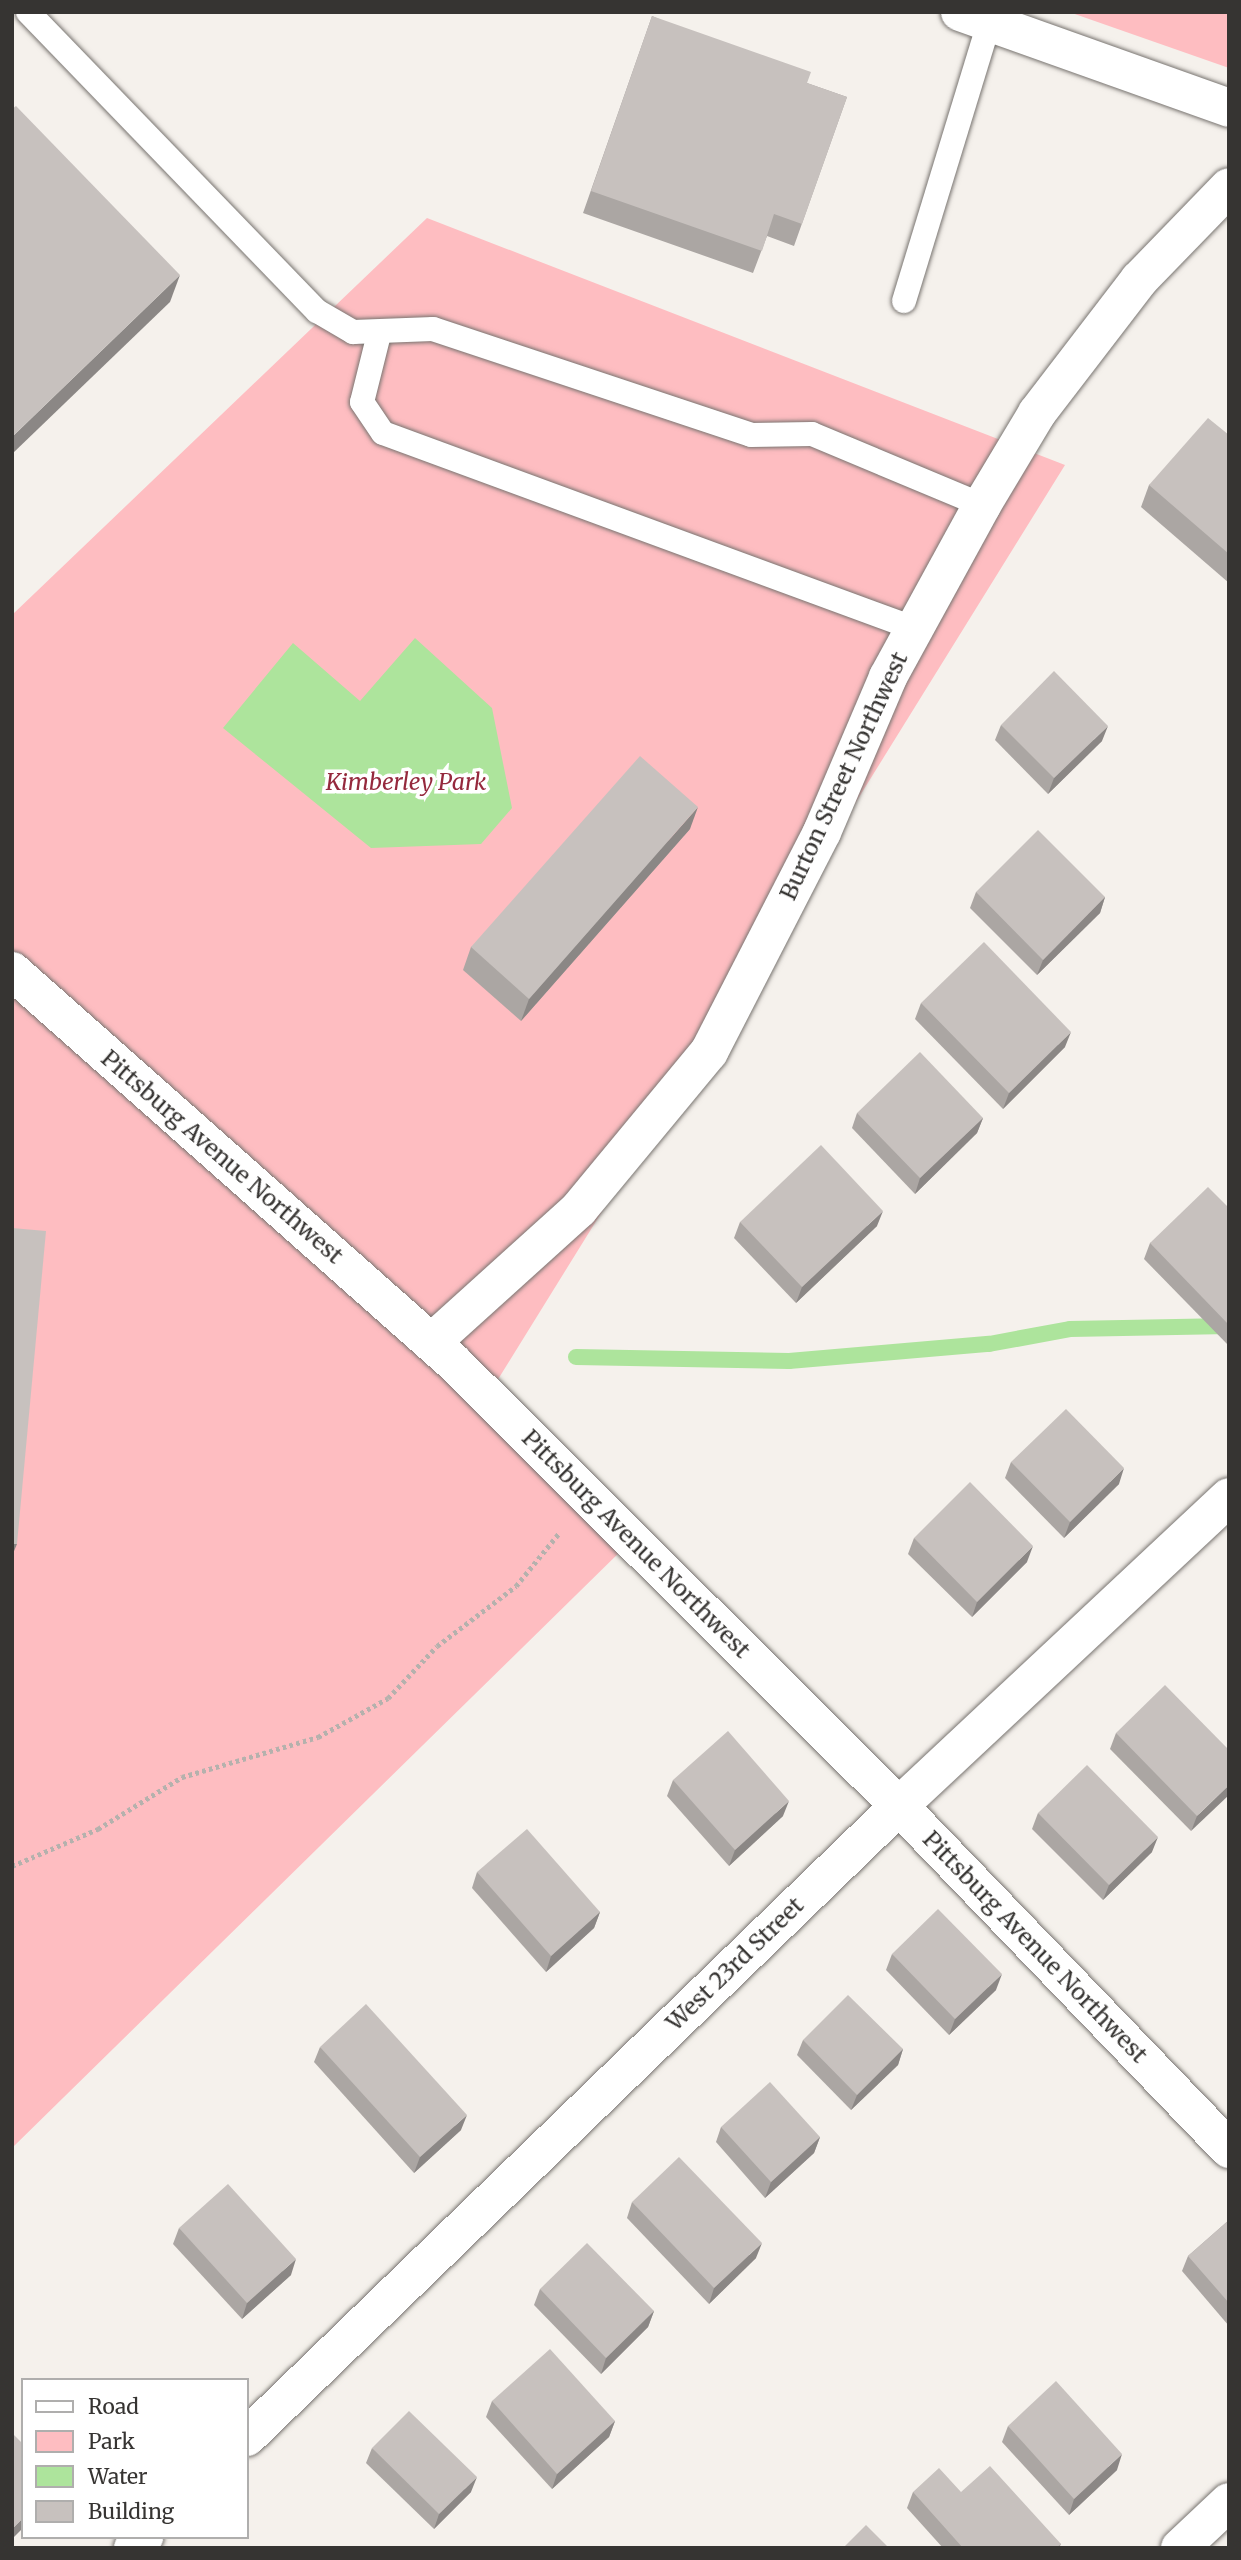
<!DOCTYPE html>
<html>
<head>
<meta charset="utf-8">
<style>
	body { margin:0 }
	#map { position:relative; width:1241px; height:2560px; overflow:hidden; background:#f5f1ec; font-family:Merriweather,serif }
	div>[style] { position:absolute }
	.green>* { inset:0; background:#febdc1 }
	.water>* { inset:0; background:#ade49c }
	.stream>* { height:16px; margin:-8px; padding:0 8px; transform-origin:8px; border-radius:8px; background:#ade49c }
	.path>* { height:4.5px; margin-top:-2.25px; transform-origin:0; background:repeating-linear-gradient(90deg,#b5b1ad 0 3.5px,transparent 0 7px) }
	.roads { filter:drop-shadow(0 0 2px #787470) drop-shadow(0 0 2px #787470) }
	.lane>* { height:24px; margin:-12px; padding:0 12px; transform-origin:12px; border-radius:12px; background:#fff }
	.street>* { height:38px; margin:-19px; padding:0 19px; transform-origin:19px; border-radius:19px; background:#fff }
	.wall>* { inset:0; background:#aba6a3 }
	.shaded-wall>* { inset:0; background:#8b8785 }
	.building>* { inset:0; background:#c7c1be }
	span { translate:-50% -50%; white-space:nowrap; text-align:center; line-height:1.15; -webkit-text-stroke:7px #fff; paint-order:stroke }
	.street-label { font-size:23px; color:#363432 }
	.park-label { font-size:23px; color:#95293d; font-style:italic }
	.frame { position:absolute; inset:0; border:14px solid #363432; pointer-events:none }
	.legend { position:absolute; left:21px; top:2378px; width:228px; height:161px; box-sizing:border-box; background:#fff; border:2px solid #afaead; margin:0; padding:9px 12px; list-style:none; font-size:21px; color:#363432 }
	.legend li { display:flex; align-items:center; gap:14px; height:35px }
	.legend b { width:35px; border:2px solid #afaead }
</style>
</head>
<body>
<div id="map">
	<div class="green">
		<i style="clip-path:polygon(1069px 12px,1229px 12px,1229px 68px)"></i>
		<i style="clip-path:polygon(427px 218px,1065px 465px,487px 1397px,629px 1543px,12px 2148px,12px 615px)"></i>
	</div>
	<div class="water">
		<i style="clip-path:polygon(415px 638px,492px 708px,512px 808px,481px 844px,371px 848px,223px 728px,293px 643px,360px 701px)"></i>
	</div>
	<div class="stream">
		<i style="left:576px;top:1357px;width:213px;rotate:1.1deg"></i>
		<i style="left:789px;top:1361px;width:201px;rotate:-4.9deg"></i>
		<i style="left:989px;top:1344px;width:82px;rotate:-10.5deg"></i>
		<i style="left:1070px;top:1329px;width:159px;rotate:-1.1deg"></i>
	</div>
	<div class="path">
		<i style="left:12px;top:1866px;width:94px;rotate:-23.3deg"></i>
		<i style="left:98px;top:1829px;width:99px;rotate:-31.8deg"></i>
		<i style="left:182px;top:1777px;width:142px;rotate:-16.4deg"></i>
		<i style="left:318px;top:1737px;width:80px;rotate:-29.1deg"></i>
		<i style="left:388px;top:1698px;width:71px;rotate:-46.7deg"></i>
		<i style="left:437px;top:1646px;width:99px;rotate:-37.2deg"></i>
		<i style="left:516px;top:1586px;width:68px;rotate:-50.9deg"></i>
	</div>
	<div class="roads">
		<div class="lane">
			<i style="left:28px;top:12px;width:416px;rotate:46deg"></i>
			<i style="left:317px;top:311px;width:42px;rotate:30.3deg"></i>
			<i style="left:353px;top:332px;width:80px;rotate:-2.1deg"></i>
			<i style="left:433px;top:329px;width:335px;rotate:18.4deg"></i>
			<i style="left:751px;top:435px;width:61px;rotate:-0.9deg"></i>
			<i style="left:812px;top:434px;width:184px;rotate:22.7deg"></i>
			<i style="left:904px;top:301px;width:291px;rotate:-73deg"></i>
			<i style="left:379px;top:334px;width:70px;rotate:104deg"></i>
			<i style="left:362px;top:402px;width:37px;rotate:56deg"></i>
			<i style="left:383px;top:433px;width:565px;rotate:20.2deg"></i>
		</div>
		<div class="street">
			<i style="left:960px;top:12px;width:286px;rotate:19.6deg"></i>
			<i style="left:12px;top:971px;width:588px;rotate:41.55deg"></i>
			<i style="left:452px;top:1361px;width:631px;rotate:44.87deg"></i>
			<i style="left:899px;top:1806px;width:476px;rotate:46.1deg"></i>
			<i style="left:432px;top:1342px;width:198px;rotate:-42.1deg"></i>
			<i style="left:579px;top:1209px;width:204px;rotate:-50.4deg"></i>
			<i style="left:709px;top:1052px;width:247px;rotate:-62.8deg"></i>
			<i style="left:822px;top:832px;width:168px;rotate:-66.9deg"></i>
			<i style="left:888px;top:677px;width:196px;rotate:-61.3deg"></i>
			<i style="left:982px;top:505px;width:107px;rotate:-59.1deg"></i>
			<i style="left:1037px;top:413px;width:168px;rotate:-52.5deg"></i>
			<i style="left:1139px;top:280px;width:129px;rotate:-45.9deg"></i>
			<i style="left:247px;top:2437px;width:907px;rotate:-44.06deg"></i>
			<i style="left:899px;top:1806px;width:452px;rotate:-43.1deg"></i>
			<i style="left:133px;top:2548px;width:16px;rotate:-45deg"></i>
			<i style="left:1180px;top:2548px;width:67px;rotate:-43.2deg"></i>
		</div>
	</div>
	<div class="wall">
		<i style="clip-path:polygon(652px 16px,807px 83px,847px 97px,794px 246px,767px 236px,753px 273px,583px 213px)"></i>
		<i style="clip-path:polygon(1229px 435px,1229px 583px,1141px 507px,1149px 485px)"></i>
		<i style="clip-path:polygon(1001px 725px,1102px 741px,1048px 794px,995px 740px)"></i>
		<i style="clip-path:polygon(690px 829px,521px 1021px,463px 970px,471px 947px)"></i>
		<i style="clip-path:polygon(976px 892px,1105px 897px,1100px 913px,1037px 975px,970px 908px)"></i>
		<i style="clip-path:polygon(921px 1003px,1065px 1047px,1003px 1109px,915px 1019px)"></i>
		<i style="clip-path:polygon(857px 1113px,983px 1118px,977px 1133px,915px 1194px,852px 1128px)"></i>
		<i style="clip-path:polygon(1229px 1208px,1229px 1346px,1144px 1259px,1150px 1243px)"></i>
		<i style="clip-path:polygon(740px 1222px,877px 1226px,796px 1303px,734px 1238px)"></i>
		<i style="clip-path:polygon(1011px 1462px,1119px 1484px,1064px 1538px,1005px 1478px)"></i>
		<i style="clip-path:polygon(914px 1538px,1027px 1562px,972px 1617px,908px 1554px)"></i>
		<i style="clip-path:polygon(1116px 1733px,1229px 1750px,1191px 1831px,1110px 1749px)"></i>
		<i style="clip-path:polygon(673px 1780px,783px 1816px,729px 1866px,667px 1796px)"></i>
		<i style="clip-path:polygon(1038px 1813px,1152px 1852px,1103px 1900px,1032px 1829px)"></i>
		<i style="clip-path:polygon(477px 1872px,600px 1912px,594px 1928px,546px 1972px,472px 1888px)"></i>
		<i style="clip-path:polygon(892px 1954px,996px 1990px,949px 2035px,886px 1970px)"></i>
		<i style="clip-path:polygon(803px 2040px,903px 2049px,898px 2065px,851px 2110px,797px 2055px)"></i>
		<i style="clip-path:polygon(320px 2047px,461px 2130px,414px 2173px,314px 2062px)"></i>
		<i style="clip-path:polygon(721px 2127px,820px 2137px,814px 2153px,765px 2198px,716px 2142px)"></i>
		<i style="clip-path:polygon(632px 2202px,756px 2258px,709px 2304px,627px 2218px)"></i>
		<i style="clip-path:polygon(1229px 2220px,1229px 2326px,1182px 2271px,1188px 2256px)"></i>
		<i style="clip-path:polygon(179px 2228px,291px 2275px,242px 2319px,173px 2244px)"></i>
		<i style="clip-path:polygon(540px 2289px,654px 2311px,648px 2327px,601px 2374px,534px 2305px)"></i>
		<i style="clip-path:polygon(492px 2401px,615px 2421px,609px 2437px,552px 2489px,486px 2417px)"></i>
		<i style="clip-path:polygon(1008px 2426px,1117px 2470px,1069px 2515px,1002px 2442px)"></i>
		<i style="clip-path:polygon(372px 2448px,471px 2492px,434px 2529px,366px 2463px)"></i>
		<i style="clip-path:polygon(913px 2492px,961px 2492px,1061px 2544px,1059px 2548px,943px 2548px,907px 2508px)"></i>
	</div>
	<div class="shaded-wall">
		<i style="clip-path:polygon(180px 275px,170px 302px,12px 454px,12px 437px)"></i>
		<i style="clip-path:polygon(1108px 726px,1102px 741px,1048px 794px,1054px 778px)"></i>
		<i style="clip-path:polygon(698px 807px,690px 829px,521px 1021px,529px 999px)"></i>
		<i style="clip-path:polygon(1105px 897px,1100px 913px,1037px 975px,1043px 960px)"></i>
		<i style="clip-path:polygon(1071px 1032px,1065px 1047px,1003px 1109px,1009px 1093px)"></i>
		<i style="clip-path:polygon(983px 1118px,977px 1133px,915px 1194px,920px 1178px)"></i>
		<i style="clip-path:polygon(883px 1211px,877px 1226px,796px 1303px,802px 1287px)"></i>
		<i style="clip-path:polygon(1124px 1468px,1119px 1484px,1064px 1538px,1070px 1522px)"></i>
		<i style="clip-path:polygon(12px 1544px,17px 1544px,12px 1556px)"></i>
		<i style="clip-path:polygon(1033px 1546px,1027px 1562px,972px 1617px,977px 1602px)"></i>
		<i style="clip-path:polygon(1229px 1785px,1229px 1795px,1191px 1831px,1197px 1816px)"></i>
		<i style="clip-path:polygon(789px 1801px,783px 1816px,729px 1866px,735px 1850px)"></i>
		<i style="clip-path:polygon(1158px 1837px,1152px 1852px,1103px 1900px,1109px 1885px)"></i>
		<i style="clip-path:polygon(600px 1912px,594px 1928px,546px 1972px,551px 1956px)"></i>
		<i style="clip-path:polygon(1002px 1974px,996px 1990px,949px 2035px,955px 2019px)"></i>
		<i style="clip-path:polygon(903px 2049px,898px 2065px,851px 2110px,857px 2095px)"></i>
		<i style="clip-path:polygon(467px 2115px,461px 2130px,414px 2173px,420px 2157px)"></i>
		<i style="clip-path:polygon(820px 2137px,814px 2153px,765px 2198px,771px 2182px)"></i>
		<i style="clip-path:polygon(762px 2243px,756px 2258px,709px 2304px,714px 2288px)"></i>
		<i style="clip-path:polygon(296px 2259px,291px 2275px,242px 2319px,247px 2303px)"></i>
		<i style="clip-path:polygon(654px 2311px,648px 2327px,601px 2374px,606px 2358px)"></i>
		<i style="clip-path:polygon(615px 2421px,609px 2437px,552px 2489px,557px 2474px)"></i>
		<i style="clip-path:polygon(1122px 2454px,1117px 2470px,1069px 2515px,1074px 2499px)"></i>
		<i style="clip-path:polygon(477px 2477px,471px 2492px,434px 2529px,439px 2514px)"></i>
		<i style="clip-path:polygon(23px 2518px,23px 2528px,12px 2539px,12px 2529px)"></i>
	</div>
	<div class="building">
		<i style="clip-path:polygon(652px 16px,811px 72px,807px 83px,847px 97px,802px 224px,774px 214px,762px 251px,591px 191px)"></i>
		<i style="clip-path:polygon(16px 106px,180px 275px,12px 437px,12px 109px)"></i>
		<i style="clip-path:polygon(1208px 418px,1229px 435px,1229px 554px,1149px 485px)"></i>
		<i style="clip-path:polygon(1054px 671px,1108px 726px,1054px 778px,1001px 725px)"></i>
		<i style="clip-path:polygon(640px 756px,698px 807px,529px 999px,471px 947px)"></i>
		<i style="clip-path:polygon(1038px 830px,1105px 897px,1043px 960px,976px 892px)"></i>
		<i style="clip-path:polygon(984px 942px,1071px 1032px,1009px 1093px,921px 1003px)"></i>
		<i style="clip-path:polygon(920px 1052px,983px 1118px,920px 1178px,857px 1113px)"></i>
		<i style="clip-path:polygon(821px 1145px,883px 1211px,802px 1287px,740px 1222px)"></i>
		<i style="clip-path:polygon(1208px 1187px,1229px 1208px,1229px 1325px,1150px 1243px)"></i>
		<i style="clip-path:polygon(12px 1228px,46px 1231px,17px 1544px,12px 1544px)"></i>
		<i style="clip-path:polygon(1066px 1409px,1124px 1468px,1070px 1522px,1011px 1462px)"></i>
		<i style="clip-path:polygon(970px 1482px,1033px 1546px,977px 1602px,914px 1538px)"></i>
		<i style="clip-path:polygon(1165px 1685px,1229px 1750px,1229px 1785px,1197px 1816px,1116px 1733px)"></i>
		<i style="clip-path:polygon(728px 1731px,789px 1801px,735px 1850px,673px 1780px)"></i>
		<i style="clip-path:polygon(1087px 1765px,1158px 1837px,1109px 1885px,1038px 1813px)"></i>
		<i style="clip-path:polygon(527px 1829px,600px 1912px,551px 1956px,477px 1872px)"></i>
		<i style="clip-path:polygon(938px 1909px,1002px 1974px,955px 2019px,892px 1954px)"></i>
		<i style="clip-path:polygon(848px 1995px,903px 2049px,857px 2095px,803px 2040px)"></i>
		<i style="clip-path:polygon(366px 2004px,467px 2115px,420px 2157px,320px 2047px)"></i>
		<i style="clip-path:polygon(770px 2082px,820px 2137px,771px 2182px,721px 2127px)"></i>
		<i style="clip-path:polygon(679px 2157px,762px 2243px,714px 2288px,632px 2202px)"></i>
		<i style="clip-path:polygon(228px 2184px,296px 2259px,247px 2303px,179px 2228px)"></i>
		<i style="clip-path:polygon(1229px 2220px,1229px 2303px,1188px 2256px)"></i>
		<i style="clip-path:polygon(587px 2243px,654px 2311px,606px 2358px,540px 2289px)"></i>
		<i style="clip-path:polygon(550px 2349px,615px 2421px,557px 2474px,492px 2401px)"></i>
		<i style="clip-path:polygon(1056px 2381px,1122px 2454px,1074px 2499px,1008px 2426px)"></i>
		<i style="clip-path:polygon(409px 2411px,477px 2477px,439px 2514px,372px 2448px)"></i>
		<i style="clip-path:polygon(12px 2433px,23px 2444px,23px 2518px,12px 2529px)"></i>
		<i style="clip-path:polygon(990px 2466px,1061px 2544px,1056px 2548px,963px 2548px,913px 2492px,939px 2468px,961px 2492px)"></i>
		<i style="clip-path:polygon(866px 2525px,889px 2548px,843px 2548px)"></i>
	</div>
	<div class="street-label">
		<span style="left:844px;top:776px;rotate:-65deg">Burton Street Northwest</span>
		<span style="left:222px;top:1157px;rotate:41deg">Pittsburg Avenue Northwest</span>
		<span style="left:636px;top:1544px;rotate:45deg">Pittsburg Avenue Northwest</span>
		<span style="left:1035px;top:1947px;rotate:46deg">Pittsburg Avenue Northwest</span>
		<span style="left:735px;top:1964px;rotate:-44deg">West 23rd Street</span>
	</div>
	<div class="park-label">
		<span style="left:406px;top:782px">Kimberley Park</span>
	</div>
	<div class="frame"></div>
	<ul class="legend">
	<li><b style="height:9px;background:#fff"></b>Road</li>
	<li><b style="height:19px;background:#febdc1"></b>Park</li>
	<li><b style="height:19px;background:#ade49c"></b>Water</li>
	<li><b style="height:19px;background:#c7c1be"></b>Building</li>
	</ul>
</div>
</body>
</html>
